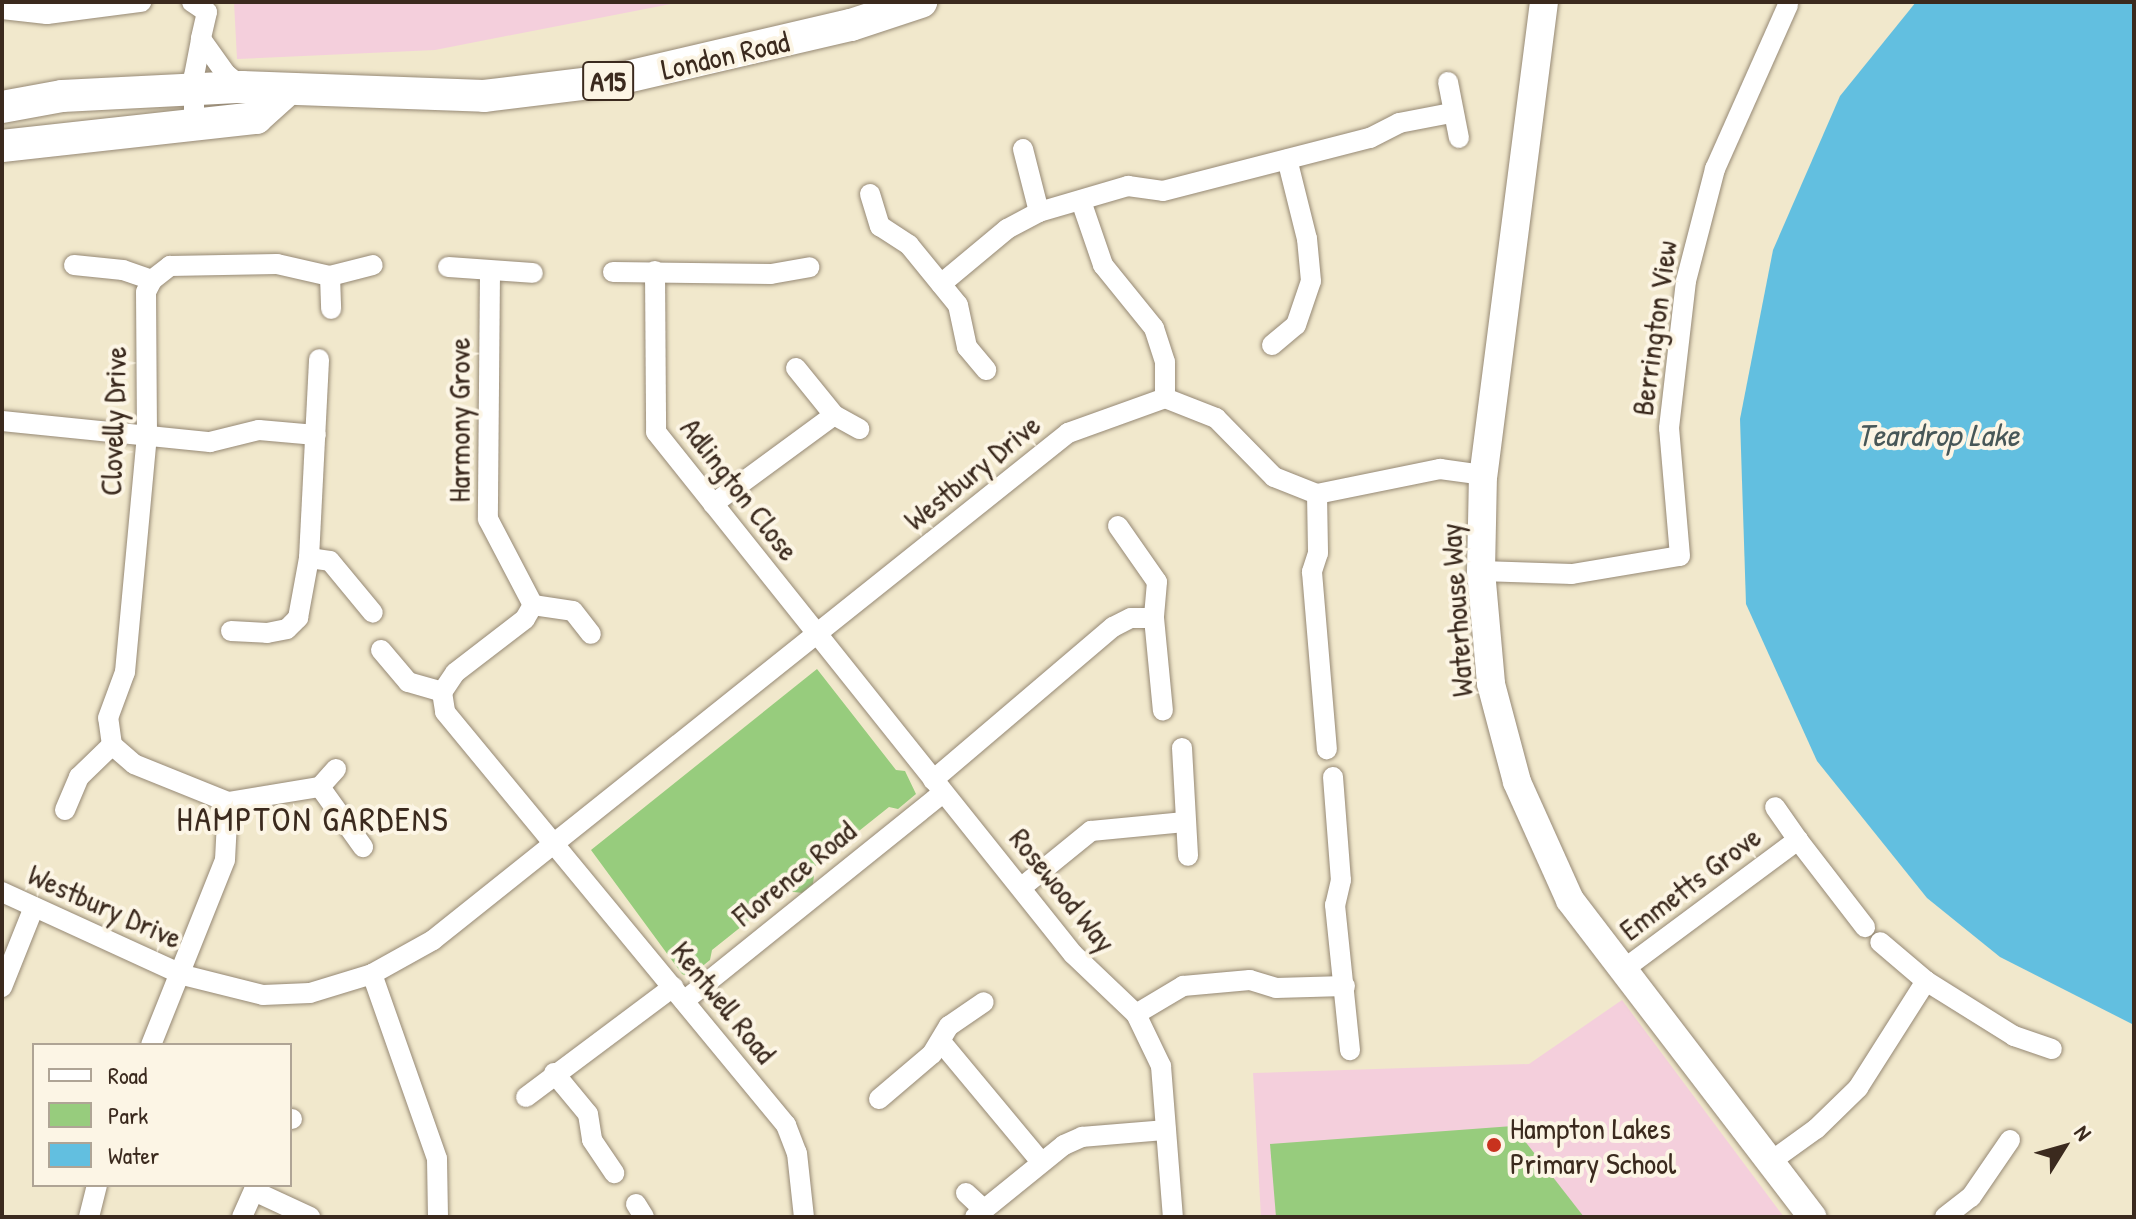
<!DOCTYPE html>
<html>
<head>
<meta charset="utf-8">
<style>
	body { margin:0 }
	#map { position:relative; width:2136px; height:1219px; overflow:hidden; background:#f1e8cc; font-family:"Patrick Hand",sans-serif }
	div>[style] { position:absolute }
	.built>* { inset:0; background:#f4cfdc }
	.green>* { inset:0; background:#97cc7d }
	.water>* { inset:0; background:#62bfe0 }
	.roads { filter:drop-shadow(0 0 2px #968975) drop-shadow(0 0 2px #968975) }
	.street>* { height:20px; margin:-10px; padding:0 10px; transform-origin:10px; border-radius:10px; background:#fff }
	.secondary>* { height:28px; margin:-14px; padding:0 14px; transform-origin:14px; border-radius:14px; background:#fff }
	.primary>* { height:32px; margin:-16px; padding:0 16px; transform-origin:16px; border-radius:16px; background:#fff }
	.dots>* { width:22px; height:22px; translate:-50% -50%; box-sizing:border-box; border:4px solid #fcf5e5; border-radius:50% }
	span { translate:-50% -50%; white-space:nowrap; text-align:center; line-height:1.15; -webkit-text-stroke:8px #fcf5e5; paint-order:stroke }
	.shield-label span { padding:2px 6px; background:#fcf5e5; border:2px solid; border-radius:6px; -webkit-text-stroke-width:0 }
	.shield-label { font-size:28px; color:#3b2a1e; font-weight:700 }
	.street-label { font-size:30px; color:#3b2a1e }
	.poi-label { font-size:30px; color:#3b2a1e }
	.left { translate:0 -50%; text-align:left }
	.water-label { font-size:32px; color:#475758; font-style:italic }
	.quarter-label { font-size:34px; color:#3b2a1e; letter-spacing:2px }
	.frame { position:absolute; inset:0; border:4px solid #3b2a1e; pointer-events:none }
	.legend { position:absolute; left:32px; top:1043px; width:260px; height:144px; box-sizing:border-box; background:#fcf5e5; border:2px solid #afa495; margin:0; padding:10px 14px; list-style:none; font-size:24px; color:#3b2a1e }
	.legend li { display:flex; align-items:center; gap:16px; height:40px }
	.legend b { width:40px; border:2px solid #afa495 }
	.north { position:absolute; left:2024px; top:1107px; width:80px; height:80px; -webkit-text-stroke:6px #fcf5e5; paint-order:stroke; rotate:53deg; font-size:22px; font-weight:700; line-height:32px; text-align:center; color:#3b2a1e }
	.north::after { content:''; display:block; margin:auto; width:28px; height:36px; background:#3b2a1e; clip-path:polygon(50% 0,100% 100%,50% 72%,0 100%) }
</style>
</head>
<body>
<div id="map">
	<div class="built">
		<i style="clip-path:polygon(234px 2px,681px 2px,435px 50px,237px 59px)"></i>
		<i style="clip-path:polygon(1622px 1000px,1784px 1217px,1261px 1217px,1253px 1073px,1529px 1064px)"></i>
	</div>
	<div class="green">
		<i style="clip-path:polygon(817px 669px,896px 770px,905px 771px,916px 794px,898px 809px,889px 807px,815px 866px,813px 884px,802px 893px,786px 891px,712px 950px,710px 960px,689px 977px,682px 974px,591px 850px)"></i>
		<i style="clip-path:polygon(1513px 1126px,1584px 1217px,1276px 1217px,1270px 1144px)"></i>
	</div>
	<div class="water">
		<i style="clip-path:polygon(1916px 2px,2134px 2px,2134px 1025px,2000px 957px,1927px 898px,1817px 761px,1746px 604px,1740px 419px,1773px 250px,1840px 96px)"></i>
	</div>
	<div class="roads">
		<div class="street">
			<i style="left:192px;top:2px;width:18px;rotate:34deg"></i>
			<i style="left:207px;top:12px;width:28px;rotate:103deg"></i>
			<i style="left:2px;top:9px;width:45px;rotate:6.3deg"></i>
			<i style="left:47px;top:14px;width:95px;rotate:-7.3deg"></i>
			<i style="left:1448px;top:82px;width:57px;rotate:78.9deg"></i>
			<i style="left:194px;top:124px;width:48px;rotate:-90deg"></i>
			<i style="left:194px;top:76px;width:38px;rotate:-79deg"></i>
			<i style="left:201px;top:39px;width:43px;rotate:54.5deg"></i>
			<i style="left:226px;top:74px;width:21px;rotate:39deg"></i>
			<i style="left:1023px;top:149px;width:65px;rotate:75.7deg"></i>
			<i style="left:870px;top:194px;width:34px;rotate:73deg"></i>
			<i style="left:880px;top:226px;width:35px;rotate:33deg"></i>
			<i style="left:909px;top:245px;width:77px;rotate:50.8deg"></i>
			<i style="left:958px;top:305px;width:43px;rotate:77.9deg"></i>
			<i style="left:967px;top:347px;width:30px;rotate:50deg"></i>
			<i style="left:1081px;top:201px;width:68px;rotate:71deg"></i>
			<i style="left:1103px;top:265px;width:81px;rotate:51deg"></i>
			<i style="left:1154px;top:328px;width:36px;rotate:72deg"></i>
			<i style="left:1165px;top:362px;width:36px;rotate:90deg"></i>
			<i style="left:74px;top:265px;width:49px;rotate:5.8deg"></i>
			<i style="left:123px;top:270px;width:31px;rotate:19deg"></i>
			<i style="left:448px;top:267px;width:85px;rotate:4deg"></i>
			<i style="left:655px;top:271px;width:161px;rotate:89.6deg"></i>
			<i style="left:656px;top:432px;width:668px;rotate:51.38deg"></i>
			<i style="left:1073px;top:954px;width:87px;rotate:43.6deg"></i>
			<i style="left:1136px;top:1014px;width:58px;rotate:64.3deg"></i>
			<i style="left:1161px;top:1066px;width:151px;rotate:85.5deg"></i>
			<i style="left:490px;top:272px;width:247px;rotate:90.5deg"></i>
			<i style="left:488px;top:519px;width:97px;rotate:62.4deg"></i>
			<i style="left:533px;top:605px;width:16px;rotate:120deg"></i>
			<i style="left:525px;top:619px;width:88px;rotate:142.4deg"></i>
			<i style="left:455px;top:673px;width:23px;rotate:124deg"></i>
			<i style="left:442px;top:692px;width:20px;rotate:81deg"></i>
			<i style="left:445px;top:712px;width:536px;rotate:50.45deg"></i>
			<i style="left:786px;top:1125px;width:30px;rotate:69deg"></i>
			<i style="left:797px;top:1153px;width:64px;rotate:83.8deg"></i>
			<i style="left:613px;top:272px;width:158px;rotate:0.7deg"></i>
			<i style="left:771px;top:274px;width:39px;rotate:-10deg"></i>
			<i style="left:330px;top:276px;width:33px;rotate:88deg"></i>
			<i style="left:941px;top:284px;width:86px;rotate:-39.8deg"></i>
			<i style="left:1007px;top:229px;width:36px;rotate:-28deg"></i>
			<i style="left:1039px;top:212px;width:93px;rotate:-16.3deg"></i>
			<i style="left:1128px;top:186px;width:35px;rotate:8deg"></i>
			<i style="left:1163px;top:191px;width:214px;rotate:-14.4deg"></i>
			<i style="left:1370px;top:138px;width:33px;rotate:-27deg"></i>
			<i style="left:1399px;top:123px;width:53px;rotate:-10.9deg"></i>
			<i style="left:1272px;top:345px;width:31px;rotate:-40deg"></i>
			<i style="left:1296px;top:325px;width:46px;rotate:-71.2deg"></i>
			<i style="left:1311px;top:281px;width:42px;rotate:-95.4deg"></i>
			<i style="left:1307px;top:239px;width:82px;rotate:-104deg"></i>
			<i style="left:796px;top:368px;width:60px;rotate:51deg"></i>
			<i style="left:834px;top:415px;width:29px;rotate:29deg"></i>
			<i style="left:2px;top:421px;width:209px;rotate:5.8deg"></i>
			<i style="left:210px;top:442px;width:50px;rotate:-13.8deg"></i>
			<i style="left:259px;top:430px;width:57px;rotate:5deg"></i>
			<i style="left:1317px;top:494px;width:59px;rotate:89deg"></i>
			<i style="left:1318px;top:553px;width:20px;rotate:108deg"></i>
			<i style="left:1312px;top:572px;width:178px;rotate:85.2deg"></i>
			<i style="left:713px;top:504px;width:150px;rotate:-36.3deg"></i>
			<i style="left:1118px;top:526px;width:68px;rotate:55.1deg"></i>
			<i style="left:1157px;top:582px;width:36px;rotate:95deg"></i>
			<i style="left:1154px;top:618px;width:93px;rotate:84.5deg"></i>
			<i style="left:309px;top:558px;width:21px;rotate:8deg"></i>
			<i style="left:330px;top:561px;width:67px;rotate:50.4deg"></i>
			<i style="left:1481px;top:571px;width:91px;rotate:1.9deg"></i>
			<i style="left:1572px;top:574px;width:109px;rotate:-9.5deg"></i>
			<i style="left:1680px;top:556px;width:128px;rotate:-94.9deg"></i>
			<i style="left:1669px;top:428px;width:148px;rotate:-83.4deg"></i>
			<i style="left:1686px;top:281px;width:116px;rotate:-75.5deg"></i>
			<i style="left:1715px;top:169px;width:180px;rotate:-66deg"></i>
			<i style="left:533px;top:605px;width:40px;rotate:8.5deg"></i>
			<i style="left:573px;top:611px;width:29px;rotate:52deg"></i>
			<i style="left:231px;top:631px;width:36px;rotate:3deg"></i>
			<i style="left:267px;top:633px;width:20px;rotate:-11deg"></i>
			<i style="left:287px;top:629px;width:16px;rotate:-45deg"></i>
			<i style="left:298px;top:618px;width:61px;rotate:-79.6deg"></i>
			<i style="left:309px;top:558px;width:199px;rotate:-87.1deg"></i>
			<i style="left:381px;top:650px;width:42px;rotate:49.8deg"></i>
			<i style="left:408px;top:682px;width:35px;rotate:16deg"></i>
			<i style="left:1182px;top:748px;width:108px;rotate:86.8deg"></i>
			<i style="left:336px;top:769px;width:24px;rotate:132deg"></i>
			<i style="left:320px;top:787px;width:74px;rotate:54.4deg"></i>
			<i style="left:1333px;top:777px;width:103px;rotate:85.6deg"></i>
			<i style="left:1341px;top:880px;width:26px;rotate:103deg"></i>
			<i style="left:1335px;top:905px;width:146px;rotate:84.1deg"></i>
			<i style="left:933px;top:780px;width:236px;rotate:-40.4deg"></i>
			<i style="left:1113px;top:627px;width:20px;rotate:-27deg"></i>
			<i style="left:1131px;top:618px;width:23px"></i>
			<i style="left:228px;top:802px;width:93px;rotate:-9.3deg"></i>
			<i style="left:65px;top:810px;width:36px;rotate:-67deg"></i>
			<i style="left:79px;top:777px;width:46px;rotate:-44.1deg"></i>
			<i style="left:1798px;top:840px;width:110px;rotate:52.4deg"></i>
			<i style="left:1022px;top:887px;width:89px;rotate:-39.1deg"></i>
			<i style="left:1091px;top:831px;width:94px;rotate:-5.5deg"></i>
			<i style="left:2px;top:892px;width:199px;rotate:24.6deg"></i>
			<i style="left:183px;top:975px;width:82px;rotate:14deg"></i>
			<i style="left:263px;top:995px;width:47px;rotate:-2.4deg"></i>
			<i style="left:310px;top:993px;width:65px;rotate:-17deg"></i>
			<i style="left:372px;top:974px;width:70px;rotate:-29.1deg"></i>
			<i style="left:433px;top:940px;width:813px;rotate:-38.6deg"></i>
			<i style="left:1068px;top:433px;width:103px;rotate:-19.8deg"></i>
			<i style="left:1165px;top:398px;width:55px;rotate:21.4deg"></i>
			<i style="left:1216px;top:418px;width:83px;rotate:45.5deg"></i>
			<i style="left:1274px;top:477px;width:46px;rotate:21.6deg"></i>
			<i style="left:1317px;top:494px;width:126px;rotate:-11.5deg"></i>
			<i style="left:1440px;top:469px;width:43px;rotate:7.9deg"></i>
			<i style="left:1624px;top:969px;width:217px;rotate:-36.6deg"></i>
			<i style="left:1798px;top:840px;width:40px;rotate:-124.9deg"></i>
			<i style="left:372px;top:974px;width:196px;rotate:70.6deg"></i>
			<i style="left:437px;top:1159px;width:58px;rotate:89deg"></i>
			<i style="left:1926px;top:981px;width:104px;rotate:32deg"></i>
			<i style="left:2014px;top:1036px;width:40px;rotate:18.9deg"></i>
			<i style="left:2px;top:987px;width:86px;rotate:-68.2deg"></i>
			<i style="left:684px;top:1001px;width:332px;rotate:-38.8deg"></i>
			<i style="left:1136px;top:1014px;width:55px;rotate:-30.8deg"></i>
			<i style="left:1183px;top:986px;width:67px;rotate:-5.1deg"></i>
			<i style="left:1250px;top:980px;width:27px;rotate:17deg"></i>
			<i style="left:1276px;top:988px;width:69px;rotate:-1.7deg"></i>
			<i style="left:942px;top:1043px;width:155px;rotate:50.2deg"></i>
			<i style="left:151px;top:1045px;width:199px;rotate:-68.2deg"></i>
			<i style="left:225px;top:860px;width:58px;rotate:-87deg"></i>
			<i style="left:228px;top:802px;width:101px;rotate:-158deg"></i>
			<i style="left:134px;top:764px;width:29px;rotate:-139deg"></i>
			<i style="left:112px;top:745px;width:27px;rotate:-98deg"></i>
			<i style="left:108px;top:718px;width:49px;rotate:-69.7deg"></i>
			<i style="left:125px;top:672px;width:239px;rotate:-84.7deg"></i>
			<i style="left:147px;top:434px;width:142px;rotate:-90.4deg"></i>
			<i style="left:146px;top:292px;width:13px;rotate:-63deg"></i>
			<i style="left:152px;top:280px;width:23px;rotate:-38deg"></i>
			<i style="left:170px;top:266px;width:107px;rotate:-1.1deg"></i>
			<i style="left:277px;top:264px;width:54px;rotate:12.8deg"></i>
			<i style="left:330px;top:276px;width:44px;rotate:-14.3deg"></i>
			<i style="left:554px;top:1073px;width:53px;rotate:50.3deg"></i>
			<i style="left:588px;top:1114px;width:26px;rotate:81deg"></i>
			<i style="left:592px;top:1140px;width:40px;rotate:56deg"></i>
			<i style="left:526px;top:1097px;width:184px;rotate:-36.8deg"></i>
			<i style="left:879px;top:1099px;width:70px;rotate:-40.3deg"></i>
			<i style="left:932px;top:1054px;width:33px;rotate:-59deg"></i>
			<i style="left:949px;top:1026px;width:42px;rotate:-34.4deg"></i>
			<i style="left:290px;top:1119px;width:2px"></i>
			<i style="left:1770px;top:1162px;width:57px;rotate:-35.7deg"></i>
			<i style="left:1816px;top:1129px;width:59px;rotate:-44.3deg"></i>
			<i style="left:1858px;top:1088px;width:127px;rotate:-57.6deg"></i>
			<i style="left:1926px;top:981px;width:60px;rotate:-139.7deg"></i>
			<i style="left:254px;top:1191px;width:62px;rotate:24.9deg"></i>
			<i style="left:966px;top:1193px;width:23px;rotate:43deg"></i>
			<i style="left:636px;top:1204px;width:15px;rotate:58deg"></i>
			<i style="left:89px;top:1217px;width:33px;rotate:-76deg"></i>
			<i style="left:242px;top:1217px;width:35px;rotate:-66deg"></i>
			<i style="left:975px;top:1217px;width:114px;rotate:-39deg"></i>
			<i style="left:1064px;top:1145px;width:20px;rotate:-24deg"></i>
			<i style="left:1082px;top:1137px;width:84px;rotate:-4.8deg"></i>
			<i style="left:1945px;top:1217px;width:33px;rotate:-38deg"></i>
			<i style="left:1971px;top:1197px;width:69px;rotate:-55.6deg"></i>
		</div>
		<div class="secondary">
			<i style="left:1544px;top:2px;width:477px;rotate:97.3deg"></i>
			<i style="left:1483px;top:475px;width:96px;rotate:91.2deg"></i>
			<i style="left:1481px;top:571px;width:113px;rotate:84.9deg"></i>
			<i style="left:1491px;top:684px;width:101px;rotate:75.1deg"></i>
			<i style="left:1517px;top:782px;width:129px;rotate:65.8deg"></i>
			<i style="left:1570px;top:900px;width:399px;rotate:52.6deg"></i>
		</div>
		<div class="primary">
			<i style="left:2px;top:107px;width:61px;rotate:-10.4deg"></i>
			<i style="left:62px;top:96px;width:180px;rotate:-2.9deg"></i>
			<i style="left:242px;top:87px;width:242px;rotate:2.1deg"></i>
			<i style="left:484px;top:96px;width:131px;rotate:-7deg"></i>
			<i style="left:614px;top:80px;width:243px;rotate:-13.1deg"></i>
			<i style="left:851px;top:25px;width:74px;rotate:-18.2deg"></i>
			<i style="left:2px;top:146px;width:256px;rotate:-6.3deg"></i>
			<i style="left:256px;top:118px;width:40px;rotate:-42deg"></i>
		</div>
	</div>
	<div class="dots">
		<i style="left:1494px;top:1145px;background:#c8321e"></i>
	</div>
	<div class="shield-label">
		<span style="left:608px;top:81px">A15</span>
	</div>
	<div class="street-label">
		<span style="left:725px;top:55px;rotate:-13deg">London Road</span>
		<span style="left:1654px;top:328px;rotate:-82deg">Berrington View</span>
		<span style="left:459px;top:420px;rotate:-90deg">Harmony Grove</span>
		<span style="left:113px;top:421px;rotate:-88deg">Clovelly Drive</span>
		<span style="left:972px;top:472px;rotate:-39deg">Westbury Drive</span>
		<span style="left:740px;top:489px;rotate:52deg">Adlington Close</span>
		<span style="left:1456px;top:610px;rotate:-94deg">Waterhouse Way</span>
		<span style="left:794px;top:873px;rotate:-39deg">Florence Road</span>
		<span style="left:1690px;top:883px;rotate:-37deg">Emmetts Grove</span>
		<span style="left:1063px;top:890px;rotate:51deg">Rosewood Way</span>
		<span style="left:105px;top:906px;rotate:24deg">Westbury Drive</span>
		<span style="left:724px;top:1002px;rotate:51deg">Kentwell Road</span>
	</div>
	<div class="poi-label">
		<span class="left" style="left:1510px;top:1145px">Hampton Lakes<br>Primary School</span>
	</div>
	<div class="water-label">
		<span style="left:1938px;top:435px">Teardrop Lake</span>
	</div>
	<div class="quarter-label">
		<span style="left:313px;top:820px">HAMPTON GARDENS</span>
	</div>
	<div class="frame"></div>
	<ul class="legend">
	<li><b style="height:10px;background:#fff"></b>Road</li>
	<li><b style="height:22px;background:#97cc7d"></b>Park</li>
	<li><b style="height:22px;background:#62bfe0"></b>Water</li>
	</ul>
	<div class="north">N</div>
</div>
</body>
</html>
